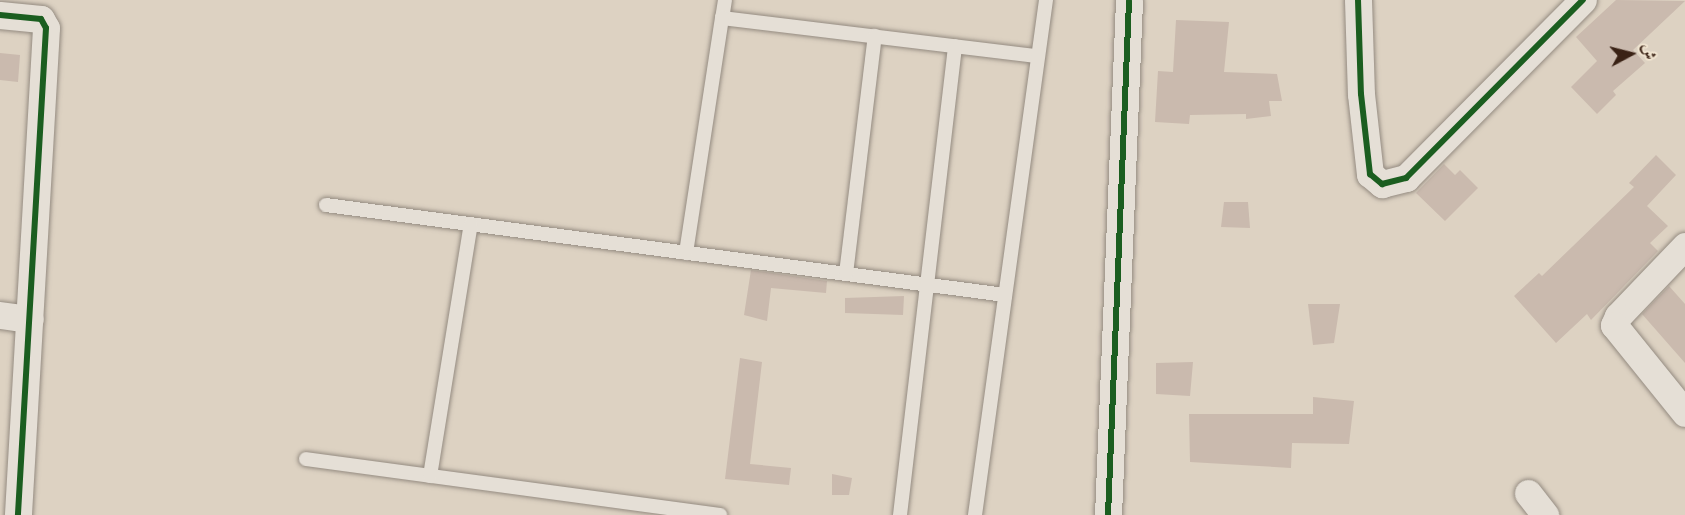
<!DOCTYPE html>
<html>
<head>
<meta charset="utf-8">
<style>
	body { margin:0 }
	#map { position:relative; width:1685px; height:515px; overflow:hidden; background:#ddd2c2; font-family:"Libre Bodoni",Amiri,serif }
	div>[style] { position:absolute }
	.building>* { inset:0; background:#cabaae }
	.roads { filter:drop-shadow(0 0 2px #948b81) drop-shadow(0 0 2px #948b81) }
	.lane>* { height:14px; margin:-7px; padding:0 7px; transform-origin:7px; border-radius:7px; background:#e5dfd6 }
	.street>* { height:27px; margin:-13.5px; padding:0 13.5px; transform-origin:13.5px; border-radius:13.5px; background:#e5dfd6 }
	.cycleway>* { height:6px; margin:-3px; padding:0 3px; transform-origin:3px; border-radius:3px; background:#1b5e20 }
	span { translate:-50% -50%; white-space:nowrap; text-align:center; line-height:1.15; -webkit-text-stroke:4.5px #f0e4d0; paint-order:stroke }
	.north { position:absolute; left:1601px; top:24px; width:60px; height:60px; -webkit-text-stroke:4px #f0e4d0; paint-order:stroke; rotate:83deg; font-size:16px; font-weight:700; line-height:24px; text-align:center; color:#3a2215 }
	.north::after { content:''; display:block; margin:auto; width:21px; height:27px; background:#3a2215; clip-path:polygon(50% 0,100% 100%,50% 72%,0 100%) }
</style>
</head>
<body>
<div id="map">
	<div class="building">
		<i style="clip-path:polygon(1616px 0,1685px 1px,1633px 50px,1645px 63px,1613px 91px,1616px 95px,1597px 114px,1571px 87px,1597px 61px,1576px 37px)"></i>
		<i style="clip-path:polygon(1176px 20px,1229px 22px,1224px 72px,1277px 74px,1282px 101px,1269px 101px,1271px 116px,1246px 119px,1246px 114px,1190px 115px,1189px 124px,1155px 122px,1158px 71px,1173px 72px)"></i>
		<i style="clip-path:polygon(0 53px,20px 55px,18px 82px,0 80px)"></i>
		<i style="clip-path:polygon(1656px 155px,1676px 175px,1647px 206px,1668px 226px,1650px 243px,1658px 251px,1591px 320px,1587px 314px,1556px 343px,1514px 296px,1539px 273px,1542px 276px,1634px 187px,1629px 183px)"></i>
		<i style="clip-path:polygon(1444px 164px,1455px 175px,1460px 170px,1478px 188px,1445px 221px,1416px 193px)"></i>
		<i style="clip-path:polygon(1224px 202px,1248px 202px,1250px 228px,1221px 227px)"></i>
		<i style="clip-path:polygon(751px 270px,827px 281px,826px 293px,771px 288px,767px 321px,744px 315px)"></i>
		<i style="clip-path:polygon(1669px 286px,1685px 304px,1685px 363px,1642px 314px)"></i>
		<i style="clip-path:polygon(904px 296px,903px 315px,845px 313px,845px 298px)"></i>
		<i style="clip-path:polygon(1308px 304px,1340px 304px,1334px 343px,1313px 345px)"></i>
		<i style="clip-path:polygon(740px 358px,762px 362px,750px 464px,791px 468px,789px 485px,725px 479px)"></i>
		<i style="clip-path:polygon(1193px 362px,1190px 396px,1156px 394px,1156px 363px)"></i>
		<i style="clip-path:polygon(1313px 397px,1354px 401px,1349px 444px,1292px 443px,1291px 468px,1190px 462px,1189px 414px,1313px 414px)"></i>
		<i style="clip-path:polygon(832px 474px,852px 478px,849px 495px,832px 495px)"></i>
	</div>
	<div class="roads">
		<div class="lane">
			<i style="left:725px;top:0;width:18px;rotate:99deg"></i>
			<i style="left:722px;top:18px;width:317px;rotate:6.9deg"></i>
			<i style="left:326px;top:205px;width:685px;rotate:7.55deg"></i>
			<i style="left:686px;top:253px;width:238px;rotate:-81.3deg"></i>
			<i style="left:846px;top:274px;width:240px;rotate:-83.1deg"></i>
			<i style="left:306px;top:459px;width:418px;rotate:7.7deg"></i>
			<i style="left:430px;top:476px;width:255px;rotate:-80.8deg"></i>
			<i style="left:900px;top:515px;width:472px;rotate:-83.3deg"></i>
			<i style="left:975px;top:515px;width:520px;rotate:-82.15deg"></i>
		</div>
		<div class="street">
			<i style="left:1358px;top:0;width:94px;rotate:88.2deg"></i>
			<i style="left:1361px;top:94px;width:81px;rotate:83.6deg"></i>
			<i style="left:1370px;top:174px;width:16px;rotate:40deg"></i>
			<i style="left:1382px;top:184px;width:25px;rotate:-14deg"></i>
			<i style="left:1406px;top:178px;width:251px;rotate:-45.2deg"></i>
			<i style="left:0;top:15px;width:41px;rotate:5.6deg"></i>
			<i style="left:41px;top:19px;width:10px;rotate:61deg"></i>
			<i style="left:46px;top:28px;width:488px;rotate:93.3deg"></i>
			<i style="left:1685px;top:246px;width:97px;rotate:133.7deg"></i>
			<i style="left:1618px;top:316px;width:10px;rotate:114deg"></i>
			<i style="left:1614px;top:325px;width:113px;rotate:51.1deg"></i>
			<i style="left:0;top:315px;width:30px;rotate:8deg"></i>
			<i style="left:1528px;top:493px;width:28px;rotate:52deg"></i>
			<i style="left:1108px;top:515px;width:515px;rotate:-87.66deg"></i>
		</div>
	</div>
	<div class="cycleway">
		<i style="left:1358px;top:0;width:94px;rotate:88.2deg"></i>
		<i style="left:1361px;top:94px;width:81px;rotate:83.6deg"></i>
		<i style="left:1370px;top:174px;width:16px;rotate:40deg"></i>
		<i style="left:1382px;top:184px;width:25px;rotate:-14deg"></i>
		<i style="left:1406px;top:178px;width:251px;rotate:-45.2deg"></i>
		<i style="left:0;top:15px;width:41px;rotate:5.6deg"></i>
		<i style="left:41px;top:19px;width:10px;rotate:61deg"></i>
		<i style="left:46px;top:28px;width:488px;rotate:93.3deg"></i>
		<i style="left:1108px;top:515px;width:515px;rotate:-87.66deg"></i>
	</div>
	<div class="north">ش</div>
</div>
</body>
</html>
